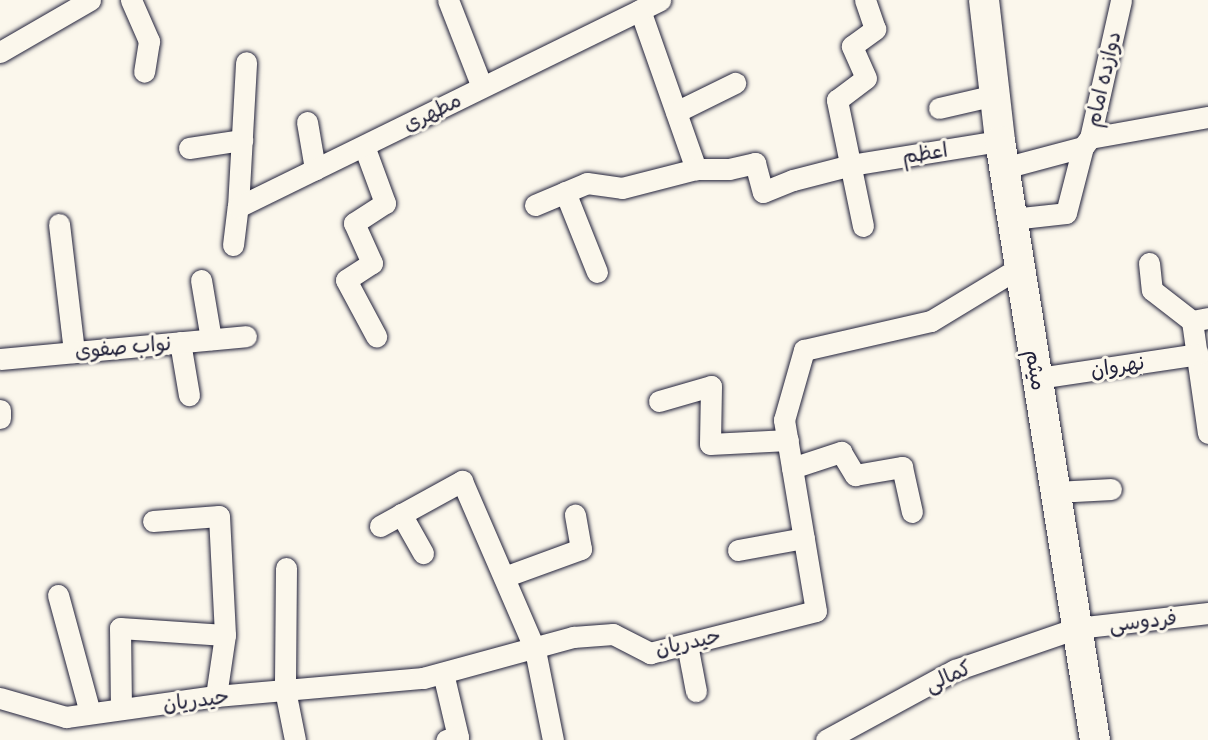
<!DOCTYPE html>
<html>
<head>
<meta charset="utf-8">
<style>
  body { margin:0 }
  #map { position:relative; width:1208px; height:740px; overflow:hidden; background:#fbf7ec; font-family:"Patrick Hand","Playpen Sans Arabic",sans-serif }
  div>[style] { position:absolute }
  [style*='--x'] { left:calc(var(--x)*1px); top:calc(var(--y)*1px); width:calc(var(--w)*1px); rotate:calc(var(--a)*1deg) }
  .roads { filter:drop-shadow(0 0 2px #22223b) drop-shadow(0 0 2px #22223b) }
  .street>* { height:21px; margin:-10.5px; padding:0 10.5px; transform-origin:10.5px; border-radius:10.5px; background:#fbf7ec }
  .secondary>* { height:30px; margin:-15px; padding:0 15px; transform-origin:15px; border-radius:15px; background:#fbf7ec }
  span { translate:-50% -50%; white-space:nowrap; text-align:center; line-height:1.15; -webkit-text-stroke:6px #fbf7ec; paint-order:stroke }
  .street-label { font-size:21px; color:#22223b }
</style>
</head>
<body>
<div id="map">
  <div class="roads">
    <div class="street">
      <div style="--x:131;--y:0;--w:45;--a:66.3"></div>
      <div style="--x:149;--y:41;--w:31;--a:99"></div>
      <div style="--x:448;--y:0;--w:93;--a:68.7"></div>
      <div style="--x:640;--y:10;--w:169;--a:70.6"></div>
      <div style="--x:0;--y:52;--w:104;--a:-30"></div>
      <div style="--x:939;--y:108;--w:57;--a:-13.1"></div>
      <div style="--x:676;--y:112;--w:66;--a:-26.2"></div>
      <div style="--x:307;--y:122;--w:48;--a:80.3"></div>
      <div style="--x:1090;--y:138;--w:120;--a:-10.1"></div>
      <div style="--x:364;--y:146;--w:61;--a:69.8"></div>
      <div style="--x:385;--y:203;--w:37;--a:147"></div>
      <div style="--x:354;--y:223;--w:44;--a:65.8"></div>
      <div style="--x:372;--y:263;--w:31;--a:147"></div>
      <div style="--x:346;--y:280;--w:64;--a:61.8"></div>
      <div style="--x:189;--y:148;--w:54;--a:-8.6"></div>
      <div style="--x:1004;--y:168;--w:82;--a:-14.9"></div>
      <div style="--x:1083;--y:147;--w:11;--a:-52"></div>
      <div style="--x:1090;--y:138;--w:141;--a:-77.3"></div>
      <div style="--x:565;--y:192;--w:86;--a:68.2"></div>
      <div style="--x:535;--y:205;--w:56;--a:-22.9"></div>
      <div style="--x:587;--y:183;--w:35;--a:8"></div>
      <div style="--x:622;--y:188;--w:76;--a:-14.4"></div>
      <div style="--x:696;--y:169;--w:33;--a:0"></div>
      <div style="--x:729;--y:169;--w:27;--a:-13"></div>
      <div style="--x:755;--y:163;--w:30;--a:75"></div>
      <div style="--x:763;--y:192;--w:32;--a:-22"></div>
      <div style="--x:793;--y:180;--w:60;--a:-14.5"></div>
      <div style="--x:851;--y:165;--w:151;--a:-9.2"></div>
      <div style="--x:238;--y:207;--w:145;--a:-86.8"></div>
      <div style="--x:1012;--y:219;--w:54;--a:-6.3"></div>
      <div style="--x:1066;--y:213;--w:68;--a:-75.6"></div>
      <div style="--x:59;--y:224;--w:129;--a:83.3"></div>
      <div style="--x:863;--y:226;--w:129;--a:-101.7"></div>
      <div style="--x:837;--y:100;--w:36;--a:-37"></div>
      <div style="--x:866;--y:78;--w:35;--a:-114"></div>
      <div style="--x:852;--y:46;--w:29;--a:-36"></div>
      <div style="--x:875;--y:29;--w:31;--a:-109"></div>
      <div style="--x:233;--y:245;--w:38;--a:-83"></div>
      <div style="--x:238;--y:207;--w:470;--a:-26.1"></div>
      <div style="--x:1149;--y:263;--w:27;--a:84"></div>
      <div style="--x:1152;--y:290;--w:51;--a:37.8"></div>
      <div style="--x:201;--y:280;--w:60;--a:80.4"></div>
      <div style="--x:1208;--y:318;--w:16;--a:169"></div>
      <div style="--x:1192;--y:321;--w:113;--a:81.9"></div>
      <div style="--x:180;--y:342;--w:54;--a:80.4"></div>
      <div style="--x:0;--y:359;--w:247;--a:-5.3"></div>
      <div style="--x:1038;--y:378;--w:162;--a:-8.5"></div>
      <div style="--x:659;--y:401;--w:54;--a:-16.1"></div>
      <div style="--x:711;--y:386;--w:58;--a:91"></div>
      <div style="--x:710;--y:444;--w:78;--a:-2.9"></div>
      <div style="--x:0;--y:410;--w:8;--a:90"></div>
      <div style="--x:792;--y:468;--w:52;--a:-18.1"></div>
      <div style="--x:841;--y:452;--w:27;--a:59"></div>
      <div style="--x:855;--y:475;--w:48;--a:-9.7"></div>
      <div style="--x:902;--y:467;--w:46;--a:77.5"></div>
      <div style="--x:1056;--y:492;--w:55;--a:-3.1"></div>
      <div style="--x:401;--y:514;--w:45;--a:60.6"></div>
      <div style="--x:153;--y:521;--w:66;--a:-4.3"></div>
      <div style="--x:219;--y:516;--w:119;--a:87.1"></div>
      <div style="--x:225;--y:635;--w:62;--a:98.4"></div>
      <div style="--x:380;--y:526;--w:94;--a:-28.8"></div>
      <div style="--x:462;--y:481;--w:184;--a:66.6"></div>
      <div style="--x:535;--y:650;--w:92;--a:78.7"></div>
      <div style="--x:738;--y:550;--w:67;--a:-10.3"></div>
      <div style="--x:286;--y:568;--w:122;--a:90.5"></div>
      <div style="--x:285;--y:690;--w:51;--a:78.7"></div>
      <div style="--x:504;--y:577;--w:82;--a:-20"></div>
      <div style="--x:581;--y:549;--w:35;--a:-100"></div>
      <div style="--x:58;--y:595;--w:122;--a:74.8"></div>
      <div style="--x:687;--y:644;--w:48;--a:79.2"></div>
      <div style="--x:443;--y:673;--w:66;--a:76.8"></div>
      <div style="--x:458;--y:737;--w:12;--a:166"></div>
      <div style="--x:0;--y:698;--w:69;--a:16.1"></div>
      <div style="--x:66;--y:717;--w:151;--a:-8"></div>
      <div style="--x:216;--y:696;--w:208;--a:-5"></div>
      <div style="--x:423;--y:678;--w:156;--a:-15.3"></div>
      <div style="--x:573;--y:637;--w:40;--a:-4.3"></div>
      <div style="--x:613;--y:634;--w:42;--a:27.2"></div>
      <div style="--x:650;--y:653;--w:171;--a:-14.2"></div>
      <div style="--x:816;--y:611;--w:194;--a:-99.5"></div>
      <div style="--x:784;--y:420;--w:73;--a:-74.1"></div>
      <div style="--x:804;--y:350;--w:130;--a:-12.9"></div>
      <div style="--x:931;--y:321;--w:104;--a:-31.2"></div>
      <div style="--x:121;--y:709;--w:81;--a:-90.7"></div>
      <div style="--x:120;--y:628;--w:105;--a:3.8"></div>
      <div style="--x:826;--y:740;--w:147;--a:-28.5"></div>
      <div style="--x:955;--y:670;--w:129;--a:-19"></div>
      <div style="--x:1077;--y:628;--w:132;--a:-6.5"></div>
    </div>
    <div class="secondary">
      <div style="--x:984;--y:0;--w:142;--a:83.5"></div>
      <div style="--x:1000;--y:141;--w:606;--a:80.99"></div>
    </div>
  </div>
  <div class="street-label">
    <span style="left:1103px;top:79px;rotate:-77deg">دوازده امام</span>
    <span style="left:432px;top:112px;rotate:-26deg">مطهری</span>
    <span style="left:925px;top:153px;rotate:-9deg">اعظم</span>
    <span style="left:123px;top:347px;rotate:-5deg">نواب صفوی</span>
    <span style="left:1118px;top:366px;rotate:-9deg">نهروان</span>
    <span style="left:1036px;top:370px;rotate:81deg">میثم</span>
    <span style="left:1143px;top:621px;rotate:-6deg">فردوسی</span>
    <span style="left:688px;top:642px;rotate:-12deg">حیدریان</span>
    <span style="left:948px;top:676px;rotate:-24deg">کمالی</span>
    <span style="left:196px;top:700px;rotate:-7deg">حیدریان</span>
  </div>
</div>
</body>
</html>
